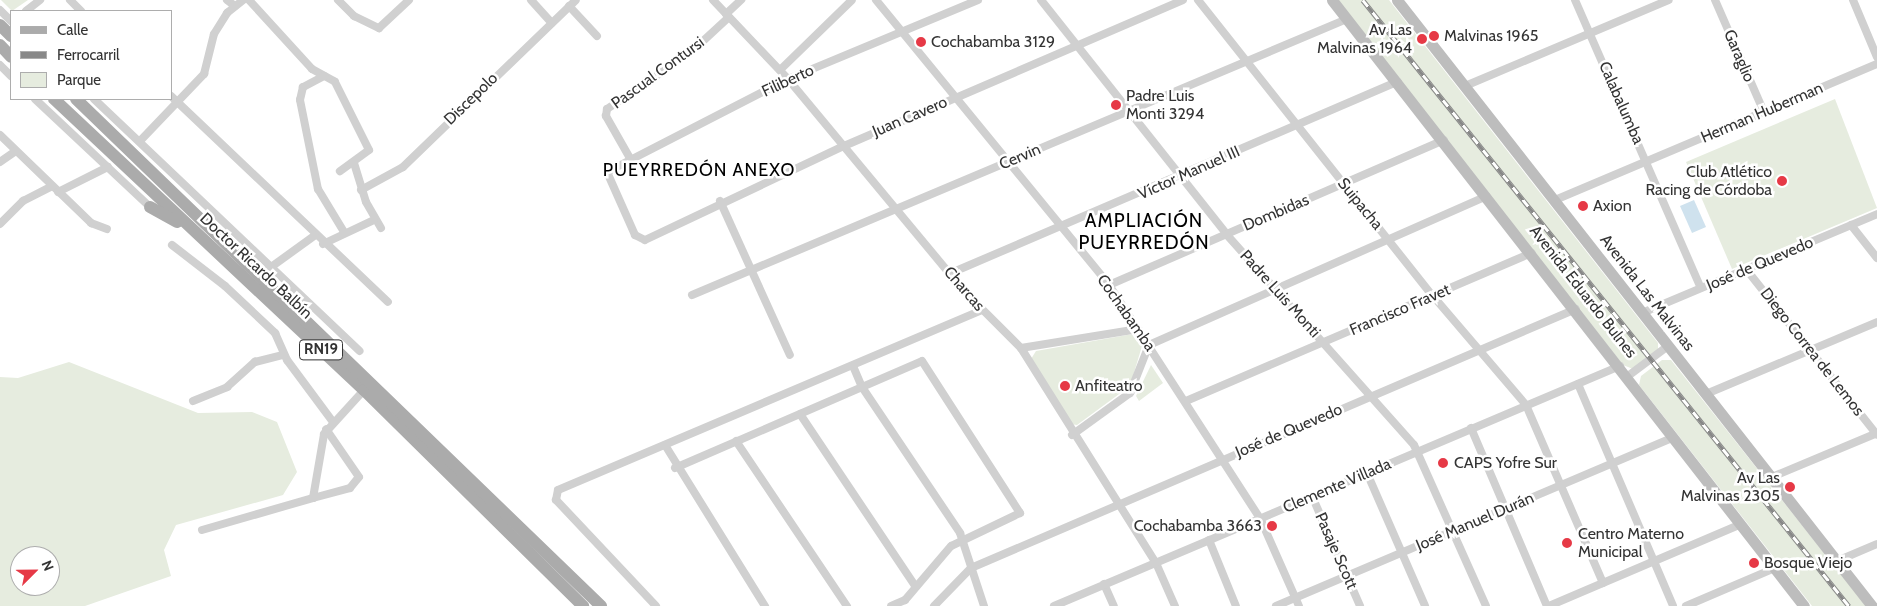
<!DOCTYPE html>
<html>
<head>
<meta charset="utf-8">
<style>
  body { margin:0 }
  #map { position:relative; width:1877px; height:606px; overflow:hidden; background:#fff; font-family:Cabin,sans-serif }
  div>[style] { position:absolute }
  [style*='--x'] { left:calc(var(--x)*1px); top:calc(var(--y)*1px); width:calc(var(--w)*1px); rotate:calc(var(--a)*1deg) }
  .green>* { inset:0; background:#e6ecdf }
  .water>* { inset:0; background:#cfe2ee }
  .street>* { height:8px; margin:-4px; padding:0 4px; transform-origin:4px; border-radius:4px; background:#d0d0d0 }
  .secondary>* { height:11px; margin:-5.5px; padding:0 5.5px; transform-origin:5.5px; border-radius:5.5px; background:#bdbdbd }
  .primary>* { height:12px; margin:-6px; padding:0 6px; transform-origin:6px; border-radius:6px; background:#ababab }
  .rail>* { height:4.5px; margin-top:-2.25px; transform-origin:0; background:repeating-linear-gradient(90deg,#fff 0 8px,#888 0 16px); box-sizing:border-box; border-block:1px solid #888 }
  .dots>* { width:14px; height:14px; translate:-50% -50%; box-sizing:border-box; border:2px solid #fff; border-radius:50% }
  span { translate:-50% -50%; white-space:nowrap; text-align:center; line-height:1.15; -webkit-text-stroke:5px #fff; paint-order:stroke }
  .shield-label span { padding:1px 4px; background:#fff; border:1px solid; border-radius:4px; -webkit-text-stroke-width:0 }
  .shield-label { font-size:15px; color:#333; font-weight:700 }
  .poi-label { font-size:16px; color:#333 }
  .right { translate:-100% -50%; text-align:right }
  .left { translate:0 -50%; text-align:left }
  .street-label { font-size:16px; color:#333 }
  .neighbourhood-label { font-size:18px; color:#000; letter-spacing:1px }
  .quarter-label { font-size:19px; color:#000; letter-spacing:1px }
  .legend { position:absolute; left:10px; top:10px; width:162px; height:90px; box-sizing:border-box; background:#fff; border:1px solid #adadad; margin:0; padding:6px 9px; list-style:none; font-size:15px; color:#333 }
  .legend li { display:flex; align-items:center; gap:10px; height:25px }
  .legend b { width:25px; border:1px solid #adadad }
  .north { position:absolute; left:10px; top:546px; width:50px; height:50px; box-sizing:border-box; background:#fff; border:1px solid #adadad; border-radius:50%; rotate:67deg; font-size:14px; font-weight:700; line-height:20px; text-align:center; color:#333 }
  .north::after { content:''; display:block; margin:auto; width:18px; height:22px; background:#e63946; clip-path:polygon(50% 0,100% 100%,50% 72%,0 100%) }
</style>
</head>
<body>
<div id="map">
  <div class="green">
    <div style="clip-path:polygon(1px 0,28px 0,12px 11px)"></div>
    <div style="clip-path:polygon(1336px 0,1389px 0,1658px 343px,1658px 350px,1633px 369px,1623px 365px)"></div>
    <div style="clip-path:polygon(1835px 99px,1877px 208px,1732px 269px,1686px 162px)"></div>
    <div style="clip-path:polygon(1133px 334px,1142px 346px,1130px 386px,1077px 425px,1070px 424px,1031px 359px,1036px 351px)"></div>
    <div style="clip-path:polygon(1662px 360px,1671px 360px,1866px 606px,1812px 606px,1639px 385px,1641px 376px)"></div>
    <div style="clip-path:polygon(evenodd,69px 362px,198px 413px,252px 412px,277px 422px,297px 472px,283px 495px,176px 525px,164px 550px,171px 576px,85px 606px,0 606px,0 377px,18px 378px,69px 362px,20px 556px,50px 556px,50px 586px,20px 586px,20px 556px)"></div>
    <div style="clip-path:polygon(1151px 365px,1163px 383px,1139px 401px,1136px 396px)"></div>
  </div>
  <div class="water">
    <div style="clip-path:polygon(1694px 200px,1706px 227px,1692px 233px,1680px 206px)"></div>
  </div>
  <div class="street">
    <div style="--x:70;--y:0;--w:16;--a:45"></div>
    <div style="--x:227;--y:0;--w:10;--a:37"></div>
    <div style="--x:249;--y:0;--w:93;--a:47.6"></div>
    <div style="--x:312;--y:69;--w:26;--a:29"></div>
    <div style="--x:335;--y:82;--w:76;--a:63.4"></div>
    <div style="--x:369;--y:150;--w:36;--a:144"></div>
    <div style="--x:338;--y:0;--w:23;--a:45"></div>
    <div style="--x:354;--y:16;--w:28;--a:26"></div>
    <div style="--x:379;--y:28;--w:41;--a:-43"></div>
    <div style="--x:531;--y:0;--w:31;--a:48"></div>
    <div style="--x:713;--y:0;--w:109;--a:46.5"></div>
    <div style="--x:788;--y:79;--w:276;--a:50.3"></div>
    <div style="--x:964;--y:291;--w:81;--a:45"></div>
    <div style="--x:1021;--y:348;--w:254;--a:57.9"></div>
    <div style="--x:1156;--y:563;--w:47;--a:66.2"></div>
    <div style="--x:876;--y:0;--w:368;--a:50.7"></div>
    <div style="--x:1109;--y:285;--w:278;--a:57.1"></div>
    <div style="--x:1260;--y:518;--w:96;--a:66.1"></div>
    <div style="--x:978;--y:0;--w:206;--a:157.4"></div>
    <div style="--x:788;--y:79;--w:203;--a:152.8"></div>
    <div style="--x:607;--y:172;--w:69;--a:66"></div>
    <div style="--x:635;--y:235;--w:11;--a:27"></div>
    <div style="--x:645;--y:240;--w:220;--a:-25.3"></div>
    <div style="--x:844;--y:146;--w:369;--a:-23.3"></div>
    <div style="--x:1041;--y:0;--w:300;--a:51.6"></div>
    <div style="--x:1227;--y:235;--w:281;--a:48.3"></div>
    <div style="--x:1414;--y:445;--w:176;--a:65.9"></div>
    <div style="--x:1198;--y:0;--w:378;--a:51.6"></div>
    <div style="--x:1433;--y:296;--w:143;--a:49.5"></div>
    <div style="--x:1526;--y:405;--w:194;--a:66.6"></div>
    <div style="--x:1575;--y:0;--w:314;--a:66.4"></div>
    <div style="--x:1715;--y:0;--w:122;--a:66.4"></div>
    <div style="--x:1853;--y:0;--w:62;--a:67.2"></div>
    <div style="--x:569;--y:6;--w:41;--a:47"></div>
    <div style="--x:0;--y:10;--w:16;--a:45"></div>
    <div style="--x:26;--y:11;--w:18;--a:-38"></div>
    <div style="--x:726;--y:14;--w:21;--a:-43"></div>
    <div style="--x:0;--y:65;--w:16;--a:45"></div>
    <div style="--x:780;--y:70;--w:100;--a:-44.2"></div>
    <div style="--x:324;--y:76;--w:24;--a:152"></div>
    <div style="--x:303;--y:87;--w:13;--a:103"></div>
    <div style="--x:300;--y:100;--w:91;--a:78.6"></div>
    <div style="--x:318;--y:189;--w:50;--a:58.8"></div>
    <div style="--x:1465;--y:86;--w:221;--a:-22.9"></div>
    <div style="--x:171;--y:96;--w:299;--a:43.5"></div>
    <div style="--x:35;--y:99;--w:158;--a:43.2"></div>
    <div style="--x:94;--y:99;--w:366;--a:43.5"></div>
    <div style="--x:0;--y:135;--w:127;--a:44"></div>
    <div style="--x:91;--y:223;--w:17;--a:21"></div>
    <div style="--x:140;--y:141;--w:93;--a:-46.3"></div>
    <div style="--x:204;--y:74;--w:41;--a:-76"></div>
    <div style="--x:214;--y:34;--w:25;--a:-58"></div>
    <div style="--x:227;--y:13;--w:21;--a:-39"></div>
    <div style="--x:631;--y:160;--w:51;--a:-119.6"></div>
    <div style="--x:606;--y:116;--w:7;--a:-82"></div>
    <div style="--x:607;--y:109;--w:99;--a:-33.9"></div>
    <div style="--x:689;--y:54;--w:54;--a:-42.8"></div>
    <div style="--x:0;--y:162;--w:19;--a:-35"></div>
    <div style="--x:354;--y:163;--w:41;--a:72.9"></div>
    <div style="--x:366;--y:202;--w:30;--a:60"></div>
    <div style="--x:361;--y:190;--w:48;--a:-28.7"></div>
    <div style="--x:403;--y:167;--w:240;--a:-44"></div>
    <div style="--x:58;--y:192;--w:56;--a:-26.6"></div>
    <div style="--x:1555;--y:200;--w:350;--a:-22.9"></div>
    <div style="--x:720;--y:201;--w:169;--a:65.6"></div>
    <div style="--x:0;--y:224;--w:33;--a:-45"></div>
    <div style="--x:23;--y:201;--w:31;--a:-27"></div>
    <div style="--x:1851;--y:225;--w:42;--a:51.8"></div>
    <div style="--x:323;--y:244;--w:56;--a:-25.2"></div>
    <div style="--x:172;--y:245;--w:67;--a:37.7"></div>
    <div style="--x:225;--y:286;--w:69;--a:43.2"></div>
    <div style="--x:275;--y:333;--w:30;--a:66"></div>
    <div style="--x:287;--y:360;--w:77;--a:53.4"></div>
    <div style="--x:1746;--y:269;--w:211;--a:51.7"></div>
    <div style="--x:951;--y:273;--w:486;--a:-23.2"></div>
    <div style="--x:260;--y:275;--w:67;--a:-35.8"></div>
    <div style="--x:1109;--y:285;--w:365;--a:-23.4"></div>
    <div style="--x:692;--y:295;--w:711;--a:-22.85"></div>
    <div style="--x:1642;--y:313;--w:255;--a:-22.8"></div>
    <div style="--x:1021;--y:348;--w:119;--a:-9.2"></div>
    <div style="--x:853;--y:366;--w:23;--a:67"></div>
    <div style="--x:862;--y:387;--w:176;--a:56.1"></div>
    <div style="--x:960;--y:533;--w:77;--a:71.8"></div>
    <div style="--x:1628;--y:376;--w:50;--a:-36.9"></div>
    <div style="--x:1578;--y:384;--w:241;--a:66.8"></div>
    <div style="--x:1706;--y:394;--w:186;--a:-22.8"></div>
    <div style="--x:193;--y:401;--w:37;--a:-22"></div>
    <div style="--x:227;--y:387;--w:38;--a:-42"></div>
    <div style="--x:255;--y:362;--w:30;--a:-14"></div>
    <div style="--x:1186;--y:401;--w:376;--a:-23.2"></div>
    <div style="--x:800;--y:414;--w:208;--a:56.2"></div>
    <div style="--x:1471;--y:428;--w:194;--a:66.9"></div>
    <div style="--x:1072;--y:435;--w:72;--a:-35.9"></div>
    <div style="--x:1130;--y:393;--w:52;--a:-68.4"></div>
    <div style="--x:1149;--y:345;--w:369;--a:-23.8"></div>
    <div style="--x:736;--y:441;--w:199;--a:56.1"></div>
    <div style="--x:665;--y:445;--w:190;--a:58.2"></div>
    <div style="--x:675;--y:468;--w:269;--a:-23.4"></div>
    <div style="--x:922;--y:361;--w:181;--a:57.2"></div>
    <div style="--x:1020;--y:513;--w:76;--a:154.4"></div>
    <div style="--x:951;--y:546;--w:71;--a:130.4"></div>
    <div style="--x:905;--y:600;--w:15;--a:157"></div>
    <div style="--x:1367;--y:473;--w:145;--a:66.4"></div>
    <div style="--x:1772;--y:477;--w:114;--a:-22.7"></div>
    <div style="--x:1312;--y:496;--w:120;--a:66.4"></div>
    <div style="--x:313;--y:498;--w:38;--a:-15"></div>
    <div style="--x:350;--y:488;--w:14;--a:-51"></div>
    <div style="--x:359;--y:477;--w:58;--a:-124.5"></div>
    <div style="--x:202;--y:530;--w:116;--a:-16.1"></div>
    <div style="--x:313;--y:498;--w:65;--a:-80.2"></div>
    <div style="--x:324;--y:434;--w:59;--a:-47.7"></div>
    <div style="--x:1209;--y:540;--w:71;--a:67.8"></div>
    <div style="--x:1837;--y:561;--w:43;--a:-23"></div>
    <div style="--x:1104;--y:584;--w:24;--a:66"></div>
    <div style="--x:656;--y:606;--w:146;--a:-133.3"></div>
    <div style="--x:556;--y:500;--w:10;--a:-79"></div>
    <div style="--x:558;--y:490;--w:461;--a:-23"></div>
    <div style="--x:934;--y:606;--w:53;--a:-45.8"></div>
    <div style="--x:971;--y:568;--w:658;--a:-23.18"></div>
    <div style="--x:1054;--y:606;--w:615;--a:-22.98"></div>
    <div style="--x:1276;--y:606;--w:432;--a:-23"></div>
    <div style="--x:1549;--y:606;--w:209;--a:-23.1"></div>
    <div style="--x:1686;--y:606;--w:97;--a:-23.1"></div>
  </div>
  <div class="secondary">
    <div style="--x:1332;--y:0;--w:768;--a:52.09"></div>
    <div style="--x:1397;--y:0;--w:770;--a:51.91"></div>
  </div>
  <div class="primary">
    <div style="--x:0;--y:25;--w:16;--a:45"></div>
    <div style="--x:0;--y:45;--w:16;--a:47"></div>
    <div style="--x:54;--y:99;--w:425;--a:43.2"></div>
    <div style="--x:364;--y:390;--w:308;--a:44.6"></div>
    <div style="--x:76;--y:99;--w:730;--a:44"></div>
    <div style="--x:150;--y:207;--w:31;--a:29"></div>
  </div>
  <div class="rail">
    <div style="--x:1363;--y:0;--w:777;--a:51.27"></div>
  </div>
  <div class="dots">
    <div style="left:1434px;top:36px;background:#e63946"></div>
    <div style="left:1422px;top:39px;background:#e63946"></div>
    <div style="left:921px;top:42px;background:#e63946"></div>
    <div style="left:1116px;top:105px;background:#e63946"></div>
    <div style="left:1782px;top:181px;background:#e63946"></div>
    <div style="left:1583px;top:206px;background:#e63946"></div>
    <div style="left:1065px;top:386px;background:#e63946"></div>
    <div style="left:1443px;top:463px;background:#e63946"></div>
    <div style="left:1790px;top:487px;background:#e63946"></div>
    <div style="left:1272px;top:526px;background:#e63946"></div>
    <div style="left:1567px;top:543px;background:#e63946"></div>
    <div style="left:1754px;top:563px;background:#e63946"></div>
  </div>
  <div class="shield-label">
    <span style="left:321px;top:350px">RN19</span>
  </div>
  <div class="poi-label">
    <span class="right" style="left:1412px;top:39px">Av Las<br>Malvinas 1964</span>
    <span class="left" style="left:1444px;top:36px">Malvinas 1965</span>
    <span class="left" style="left:931px;top:42px">Cochabamba 3129</span>
    <span class="left" style="left:1126px;top:105px">Padre Luis<br>Monti 3294</span>
    <span class="right" style="left:1772px;top:181px">Club Atlético<br>Racing de Córdoba</span>
    <span class="left" style="left:1593px;top:206px">Axion</span>
    <span class="left" style="left:1075px;top:386px">Anfiteatro</span>
    <span class="left" style="left:1454px;top:463px">CAPS Yofre Sur</span>
    <span class="right" style="left:1780px;top:487px">Av Las<br>Malvinas 2305</span>
    <span class="right" style="left:1262px;top:526px">Cochabamba 3663</span>
    <span class="left" style="left:1578px;top:543px">Centro Materno<br>Municipal</span>
    <span class="left" style="left:1764px;top:563px">Bosque Viejo</span>
  </div>
  <div class="street-label">
    <span style="left:1739px;top:56px;rotate:67deg">Garaglio</span>
    <span style="left:658px;top:73px;rotate:-36deg">Pascual Contursi</span>
    <span style="left:788px;top:81px;rotate:-25deg">Filiberto</span>
    <span style="left:471px;top:99px;rotate:-44deg">Discepolo</span>
    <span style="left:1621px;top:103px;rotate:66deg">Calabalumba</span>
    <span style="left:1762px;top:113px;rotate:-23deg">Herman Huberman</span>
    <span style="left:910px;top:117px;rotate:-23deg">Juan Cavero</span>
    <span style="left:1020px;top:157px;rotate:-23deg">Cervin</span>
    <span style="left:1189px;top:173px;rotate:-24deg">Víctor Manuel III</span>
    <span style="left:1360px;top:204px;rotate:51deg">Suipacha</span>
    <span style="left:1276px;top:213px;rotate:-23deg">Dombidas</span>
    <span style="left:1760px;top:264px;rotate:-23deg">José de Quevedo</span>
    <span style="left:256px;top:266px;rotate:43deg">Doctor Ricardo Balbín</span>
    <span style="left:964px;top:289px;rotate:49deg">Charcas</span>
    <span style="left:1583px;top:292px;rotate:52deg">Avenida Eduardo Bulnes</span>
    <span style="left:1647px;top:293px;rotate:52deg">Avenida Las Malvinas</span>
    <span style="left:1280px;top:294px;rotate:48deg">Padre Luis Monti</span>
    <span style="left:1400px;top:310px;rotate:-23deg">Francisco Fravet</span>
    <span style="left:1126px;top:313px;rotate:55deg">Cochabamba</span>
    <span style="left:1812px;top:352px;rotate:52deg">Diego Correa de Lemos</span>
    <span style="left:1289px;top:431px;rotate:-23deg">José de Quevedo</span>
    <span style="left:1337px;top:486px;rotate:-23deg">Clemente Villada</span>
    <span style="left:1475px;top:522px;rotate:-23deg">José Manuel Durán</span>
    <span style="left:1336px;top:551px;rotate:66deg">Pasaje Scott</span>
  </div>
  <div class="neighbourhood-label">
    <span style="left:699px;top:170px">PUEYRREDÓN ANEXO</span>
  </div>
  <div class="quarter-label">
    <span style="left:1144px;top:232px">AMPLIACIÓN<br>PUEYRREDÓN</span>
  </div>
  <ul class="legend">
  <li><b style="height:6px;background:#ababab"></b>Calle</li>
  <li><b style="height:6px;background:#888"></b>Ferrocarril</li>
  <li><b style="height:14px;background:#e6ecdf"></b>Parque</li>
  </ul>
  <div class="north">N</div>
</div>
</body>
</html>
